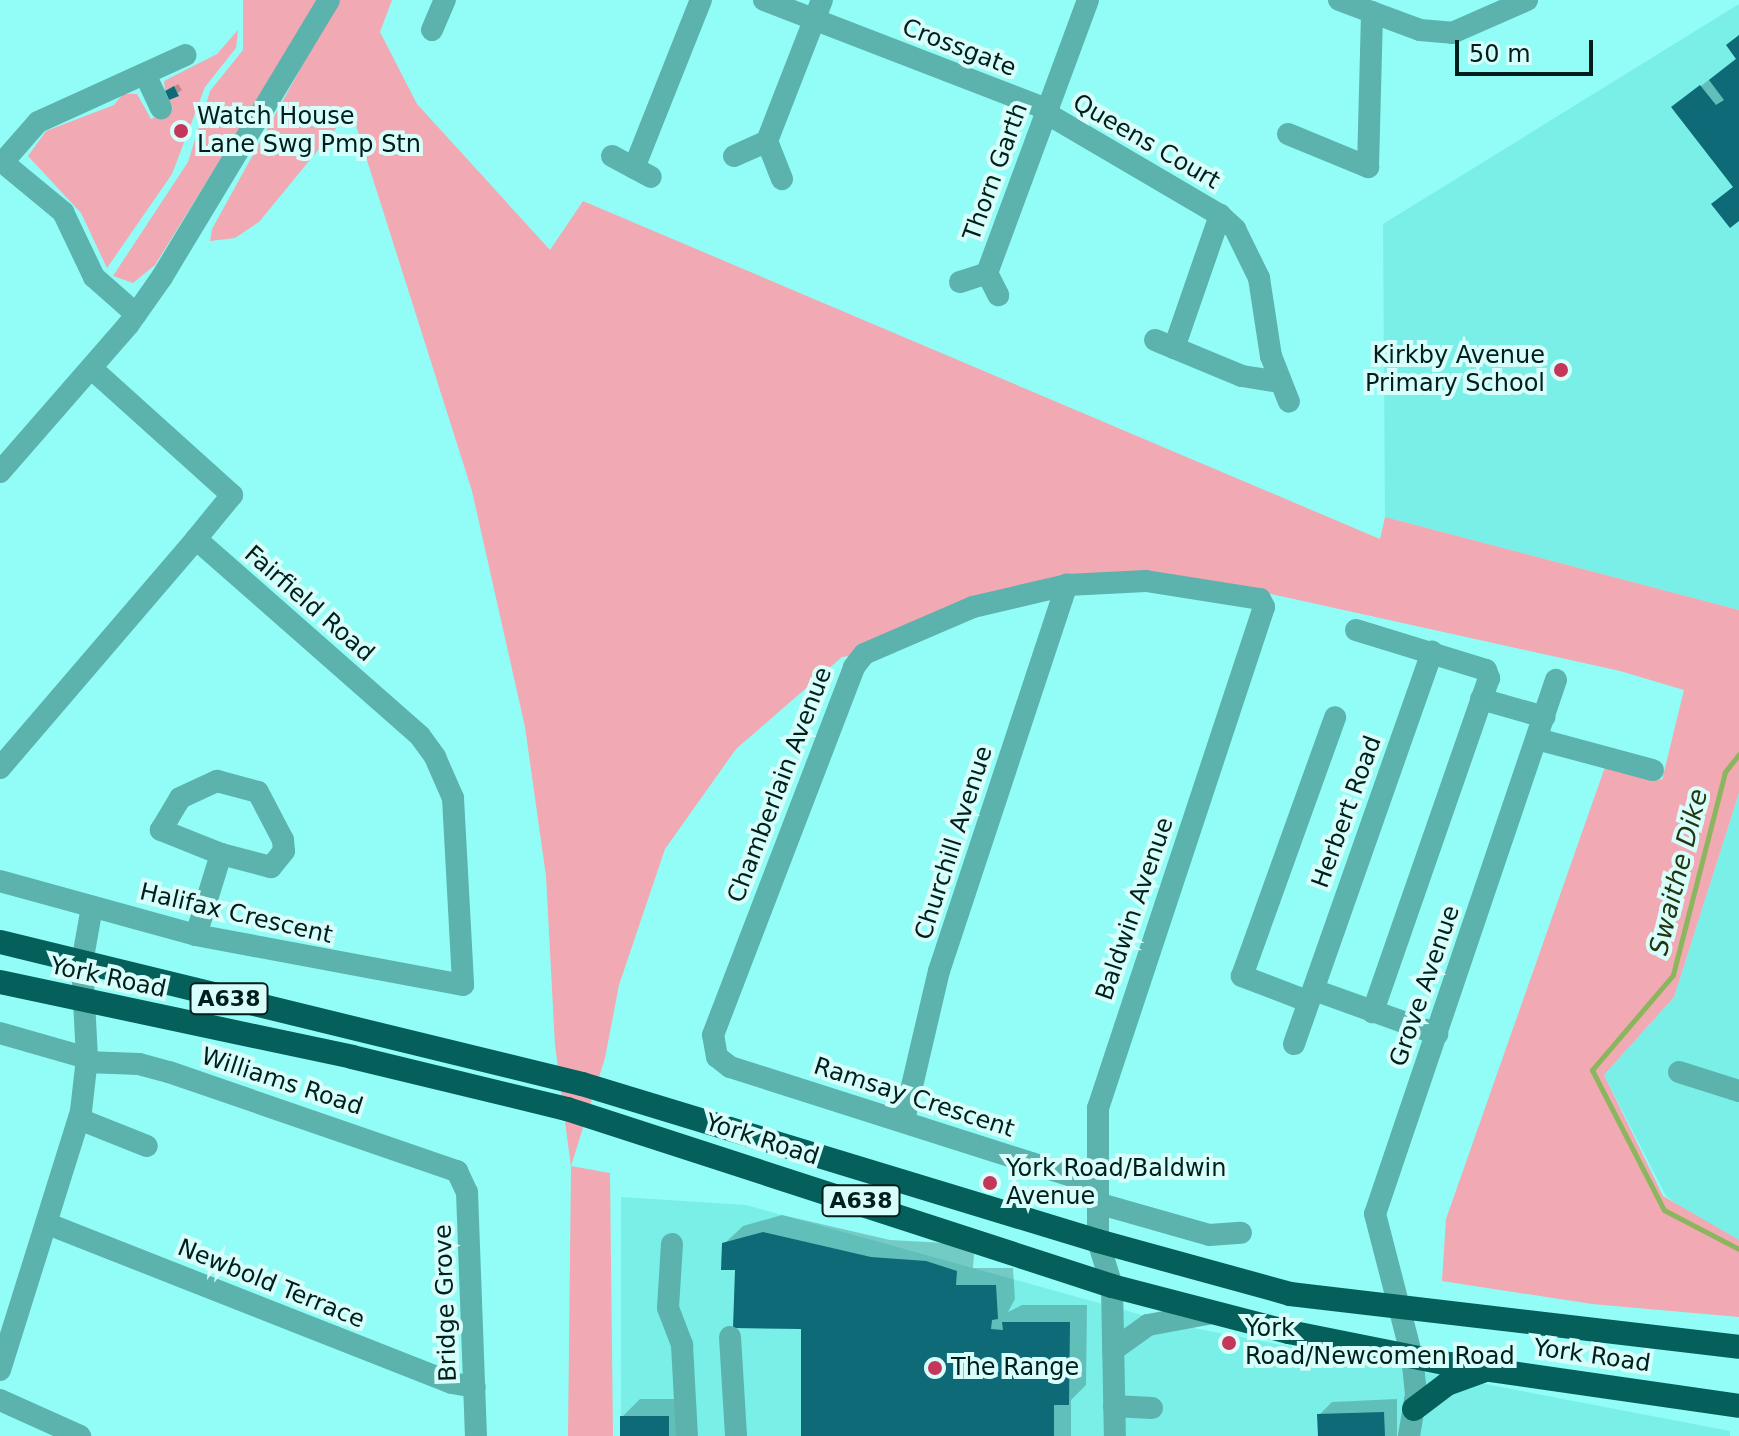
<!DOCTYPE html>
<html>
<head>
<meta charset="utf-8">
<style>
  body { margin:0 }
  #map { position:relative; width:1739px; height:1436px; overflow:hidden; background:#92fdf6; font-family:"DejaVu Sans",sans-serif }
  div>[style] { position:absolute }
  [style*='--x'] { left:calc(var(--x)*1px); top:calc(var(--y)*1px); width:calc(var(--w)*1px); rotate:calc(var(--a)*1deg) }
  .built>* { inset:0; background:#7aefe8 }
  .green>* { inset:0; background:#f1a9b3 }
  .shadow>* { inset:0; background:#0003 }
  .stream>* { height:5px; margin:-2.5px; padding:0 2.5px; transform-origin:2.5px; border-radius:2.5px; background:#8cb65d }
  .building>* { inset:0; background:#0e6a77 }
  .minor>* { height:22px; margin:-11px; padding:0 11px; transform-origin:11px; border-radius:11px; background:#5cb2ac }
  .highway>* { height:24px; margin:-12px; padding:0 12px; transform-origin:12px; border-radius:12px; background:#055f5b }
  .dots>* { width:22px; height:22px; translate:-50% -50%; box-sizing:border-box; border:4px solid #d7fefa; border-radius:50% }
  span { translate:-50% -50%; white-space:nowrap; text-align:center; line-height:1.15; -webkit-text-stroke:8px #d7fefa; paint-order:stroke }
  .shield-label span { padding:2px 6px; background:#d7fefa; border:2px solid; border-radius:6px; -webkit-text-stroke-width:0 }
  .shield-label { font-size:22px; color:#001e1c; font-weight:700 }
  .street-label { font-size:24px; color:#001e1c }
  .poi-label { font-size:24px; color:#001e1c }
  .left { translate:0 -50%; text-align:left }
  .right { translate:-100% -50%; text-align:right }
  .water-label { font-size:26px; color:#243510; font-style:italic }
  .scale { position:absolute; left:1455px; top:40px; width:138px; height:36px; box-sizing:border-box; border:4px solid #001e1c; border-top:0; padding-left:10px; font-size:24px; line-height:28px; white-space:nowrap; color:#001e1c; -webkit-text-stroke:6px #d7fefa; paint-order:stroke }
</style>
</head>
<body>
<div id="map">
  <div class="built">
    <div style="clip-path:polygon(1739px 4px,1739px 610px,1385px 517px,1383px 224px)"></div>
    <div style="clip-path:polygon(1739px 793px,1739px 1251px,1666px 1196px,1604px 1075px,1674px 997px)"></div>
    <div style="clip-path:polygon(621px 1197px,746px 1205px,1178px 1325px,1730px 1431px,1730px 1436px,621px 1436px)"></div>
  </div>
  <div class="green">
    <div style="clip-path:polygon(243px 0,392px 0,380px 32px,417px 104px,550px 250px,583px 201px,1380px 539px,1385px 517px,1739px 610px,1739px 793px,1674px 997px,1604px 1075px,1663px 1196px,1739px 1240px,1739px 1317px,1592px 1304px,1442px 1281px,1446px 1219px,1605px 767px,1662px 780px,1684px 690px,1620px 671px,1267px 593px,1067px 585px,864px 654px,842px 657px,736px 749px,665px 849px,619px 985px,605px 1058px,571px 1166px,610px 1173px,613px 1436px,568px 1436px,571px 1167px,555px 1045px,546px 876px,525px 727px,472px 491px,351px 110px,259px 222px,235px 238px,210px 241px,212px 229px,319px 35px,309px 17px,155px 265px,133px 283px,113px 276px,188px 162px,210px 91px,243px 50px)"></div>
    <div style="clip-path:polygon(238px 30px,236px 48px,205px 87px,172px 174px,107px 268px,81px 213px,28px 156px,46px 131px,114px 105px,123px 94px,137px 94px,151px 119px,173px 109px,169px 100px,179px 95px,174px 86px,165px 91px,164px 81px,217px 54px)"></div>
  </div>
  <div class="shadow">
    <div style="clip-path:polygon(1739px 35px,1739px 219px,1714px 204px,1734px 186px,1674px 107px,1738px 57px)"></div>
    <div style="clip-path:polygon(178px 84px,182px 90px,170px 98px,167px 91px)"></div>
    <div style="clip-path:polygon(183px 121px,189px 122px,184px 136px,180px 125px)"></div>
    <div style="clip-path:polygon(782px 1215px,890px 1240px,945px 1243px,974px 1254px,973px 1268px,1013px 1268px,1015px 1299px,1008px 1312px,1022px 1305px,1087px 1305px,1086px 1385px,1071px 1400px,1071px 1436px,803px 1436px,803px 1327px,737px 1268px,724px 1244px,743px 1226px)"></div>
    <div style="clip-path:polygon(640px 1399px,686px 1399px,686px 1436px,622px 1436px,622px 1417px)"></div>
    <div style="clip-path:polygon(1397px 1399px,1397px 1436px,1320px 1436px,1319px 1415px,1332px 1402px)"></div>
  </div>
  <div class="stream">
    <div style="--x:1739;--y:754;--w:23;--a:128"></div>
    <div style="--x:1725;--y:772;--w:210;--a:104.4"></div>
    <div style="--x:1673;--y:975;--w:125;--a:130.5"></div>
    <div style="--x:1592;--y:1070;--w:157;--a:62.8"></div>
    <div style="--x:1664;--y:1210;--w:85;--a:27.5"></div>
  </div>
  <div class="building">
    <div style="clip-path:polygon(1739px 35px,1739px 221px,1730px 228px,1711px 204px,1733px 187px,1671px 107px,1700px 85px,1716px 105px,1724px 100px,1709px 80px,1736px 59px,1726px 45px)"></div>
    <div style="clip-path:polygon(174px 86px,179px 96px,169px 100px,165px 91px)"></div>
    <div style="clip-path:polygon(178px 124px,187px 126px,184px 138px,175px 137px)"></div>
    <div style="clip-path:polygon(763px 1232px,871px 1257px,926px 1261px,957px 1271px,956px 1285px,996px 1285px,998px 1319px,992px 1320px,991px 1329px,1003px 1330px,1002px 1322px,1070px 1322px,1069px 1405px,1054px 1405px,1054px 1436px,801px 1436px,801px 1329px,733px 1328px,735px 1270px,721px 1270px,722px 1243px)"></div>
    <div style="clip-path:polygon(1384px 1412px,1385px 1436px,1318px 1436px,1317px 1414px)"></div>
    <div style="clip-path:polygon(620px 1416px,669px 1416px,669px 1436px,620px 1436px)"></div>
  </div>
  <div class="minor">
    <div style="--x:764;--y:0;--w:303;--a:21.1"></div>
    <div style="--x:1339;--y:0;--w:86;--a:20.3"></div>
    <div style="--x:1420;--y:30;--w:32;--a:5"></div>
    <div style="--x:1452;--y:33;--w:82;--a:-23.7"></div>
    <div style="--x:432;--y:30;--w:33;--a:-67"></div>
    <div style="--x:145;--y:74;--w:38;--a:65"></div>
    <div style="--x:1046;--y:113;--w:202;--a:30.4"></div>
    <div style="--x:1220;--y:215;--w:21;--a:43"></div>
    <div style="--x:1235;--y:229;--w:55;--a:63.9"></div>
    <div style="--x:1259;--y:278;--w:79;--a:81.3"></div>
    <div style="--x:1271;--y:356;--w:49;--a:68.6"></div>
    <div style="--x:1288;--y:134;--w:87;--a:22.4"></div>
    <div style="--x:1368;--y:167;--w:155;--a:-88.5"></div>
    <div style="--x:767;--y:141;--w:151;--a:-68.7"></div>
    <div style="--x:612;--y:156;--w:44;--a:28.3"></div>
    <div style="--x:734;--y:156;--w:36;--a:-24"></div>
    <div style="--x:767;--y:141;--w:41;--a:68.5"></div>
    <div style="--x:0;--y:160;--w:82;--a:39.5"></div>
    <div style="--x:63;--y:212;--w:72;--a:64.5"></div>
    <div style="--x:94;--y:277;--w:56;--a:41.4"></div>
    <div style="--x:3;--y:162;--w:53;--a:-48.8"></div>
    <div style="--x:38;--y:122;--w:162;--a:-24.4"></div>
    <div style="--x:634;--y:168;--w:181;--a:-68.3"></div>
    <div style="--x:987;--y:273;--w:291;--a:-69.7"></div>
    <div style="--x:960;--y:282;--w:28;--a:-18"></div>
    <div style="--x:987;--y:273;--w:25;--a:63"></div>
    <div style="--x:1155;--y:340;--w:94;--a:22.5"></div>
    <div style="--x:1242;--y:376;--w:38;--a:9"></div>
    <div style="--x:1174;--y:348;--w:141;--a:-70.9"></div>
    <div style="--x:91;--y:368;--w:190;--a:42"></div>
    <div style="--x:232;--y:495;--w:57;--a:129.3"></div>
    <div style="--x:0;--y:472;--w:196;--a:-48.9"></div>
    <div style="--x:129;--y:324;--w:57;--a:-54.9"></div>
    <div style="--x:162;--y:277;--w:323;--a:-58.9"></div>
    <div style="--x:1356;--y:630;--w:136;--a:17.1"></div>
    <div style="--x:1486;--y:670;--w:9;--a:69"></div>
    <div style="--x:1489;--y:678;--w:354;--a:109.2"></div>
    <div style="--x:1481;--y:699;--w:66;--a:15.9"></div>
    <div style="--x:1537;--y:739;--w:120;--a:15"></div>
    <div style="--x:0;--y:768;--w:301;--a:-49.4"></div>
    <div style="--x:196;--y:539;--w:298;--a:41.3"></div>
    <div style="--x:420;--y:736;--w:26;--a:54"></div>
    <div style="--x:435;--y:757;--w:45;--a:66.3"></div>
    <div style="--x:453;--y:798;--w:187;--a:86.9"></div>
    <div style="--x:463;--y:985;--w:272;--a:-169.4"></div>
    <div style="--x:196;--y:935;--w:203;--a:-164.6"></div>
    <div style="--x:196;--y:935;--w:85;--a:-72.8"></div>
    <div style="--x:221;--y:854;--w:65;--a:-158.2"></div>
    <div style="--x:161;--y:830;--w:37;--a:-59"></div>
    <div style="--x:180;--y:798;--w:41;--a:-24.7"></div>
    <div style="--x:217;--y:781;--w:42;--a:15"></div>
    <div style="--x:258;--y:792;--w:54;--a:62.5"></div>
    <div style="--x:283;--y:840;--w:11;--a:85"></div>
    <div style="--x:284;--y:851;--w:21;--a:129"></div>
    <div style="--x:271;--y:867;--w:52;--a:-165.4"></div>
    <div style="--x:1314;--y:990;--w:131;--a:19.7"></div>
    <div style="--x:1307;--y:1001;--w:70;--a:-159"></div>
    <div style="--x:1242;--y:976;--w:275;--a:-70.2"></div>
    <div style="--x:0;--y:1033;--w:91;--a:16"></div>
    <div style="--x:1294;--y:1044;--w:416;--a:-70.6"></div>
    <div style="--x:86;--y:1062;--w:53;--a:2.2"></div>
    <div style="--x:139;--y:1064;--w:31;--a:15"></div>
    <div style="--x:169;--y:1072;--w:305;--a:19"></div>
    <div style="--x:457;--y:1171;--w:23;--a:65"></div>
    <div style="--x:467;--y:1192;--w:244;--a:87.9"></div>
    <div style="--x:1679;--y:1072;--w:63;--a:17.6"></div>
    <div style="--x:79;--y:1119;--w:73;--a:21.7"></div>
    <div style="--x:904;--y:1120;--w:153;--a:-76.8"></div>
    <div style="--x:939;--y:971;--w:407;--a:-71.7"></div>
    <div style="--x:1097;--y:1184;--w:385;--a:-162.3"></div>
    <div style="--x:730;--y:1067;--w:16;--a:-142"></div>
    <div style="--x:717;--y:1057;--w:22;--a:-100"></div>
    <div style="--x:713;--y:1035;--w:394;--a:-69"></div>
    <div style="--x:854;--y:667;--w:16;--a:-52"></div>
    <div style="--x:864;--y:654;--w:119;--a:-23.3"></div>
    <div style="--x:973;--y:607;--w:97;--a:-13.2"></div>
    <div style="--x:1067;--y:585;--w:79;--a:-2.9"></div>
    <div style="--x:1146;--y:581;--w:115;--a:9"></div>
    <div style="--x:1260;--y:599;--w:9;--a:63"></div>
    <div style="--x:1264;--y:607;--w:528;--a:108.33"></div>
    <div style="--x:1098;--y:1108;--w:133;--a:90"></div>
    <div style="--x:1098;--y:1241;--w:47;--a:72.7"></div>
    <div style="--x:1112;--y:1286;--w:150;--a:88.9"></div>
    <div style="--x:1097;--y:1203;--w:116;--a:15.9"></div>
    <div style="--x:1209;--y:1235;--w:32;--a:-4"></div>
    <div style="--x:48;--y:1224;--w:434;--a:21.5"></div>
    <div style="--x:452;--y:1383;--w:23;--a:10"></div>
    <div style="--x:672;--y:1244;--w:64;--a:93.6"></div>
    <div style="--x:668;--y:1308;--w:40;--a:69"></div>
    <div style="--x:682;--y:1345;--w:91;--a:86.9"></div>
    <div style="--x:730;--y:1337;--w:99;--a:86.5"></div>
    <div style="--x:1113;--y:1350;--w:43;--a:-35.5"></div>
    <div style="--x:1148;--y:1325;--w:66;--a:-10.5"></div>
    <div style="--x:0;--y:1370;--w:271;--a:-72.6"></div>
    <div style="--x:81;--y:1111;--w:53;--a:-83.5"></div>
    <div style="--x:87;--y:1058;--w:95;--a:-93"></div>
    <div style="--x:82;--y:963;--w:57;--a:-79.9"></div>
    <div style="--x:0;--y:1400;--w:88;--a:24.2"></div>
    <div style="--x:1114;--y:1406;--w:38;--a:3"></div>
    <div style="--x:1409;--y:1436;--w:43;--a:-80.5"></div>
    <div style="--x:1416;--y:1394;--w:37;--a:-96"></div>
    <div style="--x:1412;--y:1357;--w:148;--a:-104.5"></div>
    <div style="--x:1375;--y:1214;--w:564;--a:-71.28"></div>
  </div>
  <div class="highway">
    <div style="--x:0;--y:942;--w:599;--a:13.71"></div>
    <div style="--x:582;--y:1084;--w:539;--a:16.92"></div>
    <div style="--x:1098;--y:1241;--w:199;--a:15.4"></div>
    <div style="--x:1290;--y:1294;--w:452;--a:6.7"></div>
    <div style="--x:0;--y:982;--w:360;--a:12"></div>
    <div style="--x:352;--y:1057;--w:221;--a:13.6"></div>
    <div style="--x:567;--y:1109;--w:573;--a:17.99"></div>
    <div style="--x:1112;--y:1286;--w:183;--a:14.6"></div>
    <div style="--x:1289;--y:1332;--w:163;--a:11.3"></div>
    <div style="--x:1449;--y:1364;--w:293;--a:8.2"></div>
    <div style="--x:1414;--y:1409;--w:41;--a:-37.1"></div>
    <div style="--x:1447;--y:1384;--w:38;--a:-20"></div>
  </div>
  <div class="dots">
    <div style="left:181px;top:131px;background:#c5365b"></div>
    <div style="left:1561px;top:370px;background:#c5365b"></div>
    <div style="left:990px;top:1183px;background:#c5365b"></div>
    <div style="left:1229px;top:1343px;background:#c5365b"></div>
    <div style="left:935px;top:1368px;background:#c5365b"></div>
  </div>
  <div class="shield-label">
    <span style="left:229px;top:999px">A638</span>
    <span style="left:861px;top:1201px">A638</span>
  </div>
  <div class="street-label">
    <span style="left:959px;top:48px;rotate:21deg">Crossgate</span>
    <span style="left:1146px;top:142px;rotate:30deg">Queens Court</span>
    <span style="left:996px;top:172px;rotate:-70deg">Thorn Garth</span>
    <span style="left:309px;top:604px;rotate:41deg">Fairfield Road</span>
    <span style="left:780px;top:785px;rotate:-69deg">Chamberlain Avenue</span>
    <span style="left:1347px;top:812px;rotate:-70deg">Herbert Road</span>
    <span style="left:954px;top:843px;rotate:-72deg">Churchill Avenue</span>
    <span style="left:1135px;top:909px;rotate:-71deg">Baldwin Avenue</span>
    <span style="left:236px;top:914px;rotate:13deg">Halifax Crescent</span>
    <span style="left:108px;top:978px;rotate:12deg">York Road</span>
    <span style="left:1425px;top:986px;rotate:-71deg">Grove Avenue</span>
    <span style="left:282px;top:1082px;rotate:18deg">Williams Road</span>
    <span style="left:914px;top:1098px;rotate:18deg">Ramsay Crescent</span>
    <span style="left:762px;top:1140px;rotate:18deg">York Road</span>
    <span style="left:271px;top:1284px;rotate:22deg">Newbold Terrace</span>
    <span style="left:446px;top:1303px;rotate:-92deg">Bridge Grove</span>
    <span style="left:1592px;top:1356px;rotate:8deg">York Road</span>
  </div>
  <div class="poi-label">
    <span class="left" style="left:197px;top:131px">Watch House<br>Lane Swg Pmp Stn</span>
    <span class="right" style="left:1545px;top:370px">Kirkby Avenue<br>Primary School</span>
    <span class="left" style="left:1006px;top:1183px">York Road/Baldwin<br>Avenue</span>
    <span class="left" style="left:1245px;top:1343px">York<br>Road/Newcomen Road</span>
    <span class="left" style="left:951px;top:1368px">The Range</span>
  </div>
  <div class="water-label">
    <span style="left:1679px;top:872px;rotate:-76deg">Swaithe Dike</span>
  </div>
  <div class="scale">50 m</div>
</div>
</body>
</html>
